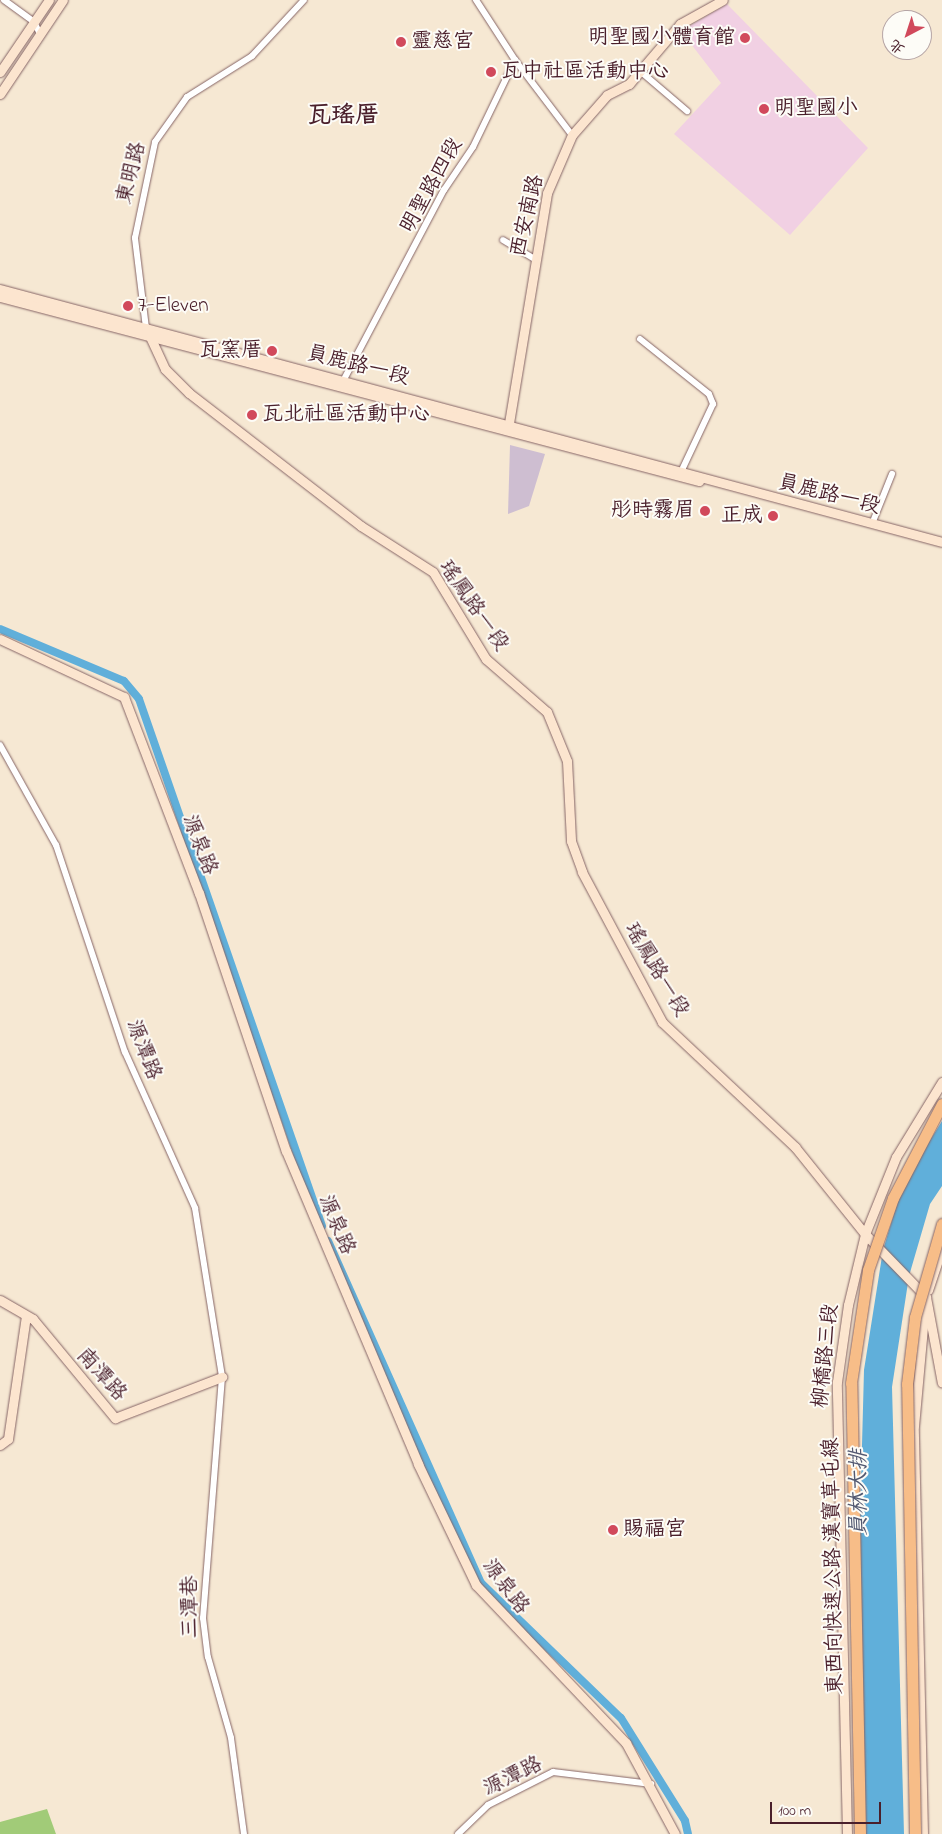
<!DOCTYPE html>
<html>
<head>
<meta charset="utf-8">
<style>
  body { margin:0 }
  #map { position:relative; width:942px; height:1834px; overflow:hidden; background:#f6e8d3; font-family:"Indie Flower","LXGW WenKai TC",sans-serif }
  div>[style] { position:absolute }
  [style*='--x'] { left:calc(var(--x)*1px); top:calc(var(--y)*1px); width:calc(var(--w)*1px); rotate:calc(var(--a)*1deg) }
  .built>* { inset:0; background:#f1d0e3 }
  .industrial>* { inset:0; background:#cebed1 }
  .green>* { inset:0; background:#a1cb78 }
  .water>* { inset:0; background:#60afda }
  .canal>* { height:8px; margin:-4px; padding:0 4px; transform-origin:4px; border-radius:4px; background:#60afda }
  .roads { filter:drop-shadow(0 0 1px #866566) drop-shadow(0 0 1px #866566) }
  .street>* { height:6px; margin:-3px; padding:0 3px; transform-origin:3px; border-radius:3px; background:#fff }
  .secondary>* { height:9px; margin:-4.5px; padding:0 4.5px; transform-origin:4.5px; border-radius:4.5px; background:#fce5cf }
  .bridges { filter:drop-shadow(0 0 1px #866566) drop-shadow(0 0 1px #866566) }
  .highway-bridge>* { height:11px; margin:-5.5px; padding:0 5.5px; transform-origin:5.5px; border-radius:5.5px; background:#f7bd88 }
  .dots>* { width:14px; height:14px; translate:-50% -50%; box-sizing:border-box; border:2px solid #fdfcf7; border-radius:50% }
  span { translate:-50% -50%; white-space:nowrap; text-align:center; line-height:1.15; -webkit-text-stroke:4px #fdfcf7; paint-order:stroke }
  .poi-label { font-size:21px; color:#4a1f2b }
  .right { translate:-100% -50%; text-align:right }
  .left { translate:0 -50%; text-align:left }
  .street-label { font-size:21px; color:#4a1f2b }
  .water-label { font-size:22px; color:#535971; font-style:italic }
  .quarter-label { font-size:24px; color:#4a1f2b; font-weight:700 }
  .north { position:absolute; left:882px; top:10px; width:50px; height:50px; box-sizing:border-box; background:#fdfcf7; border:1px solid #b5a4a5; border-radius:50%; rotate:220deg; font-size:14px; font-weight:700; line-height:20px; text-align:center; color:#4a1f2b }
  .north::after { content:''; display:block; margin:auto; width:18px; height:22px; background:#d1495b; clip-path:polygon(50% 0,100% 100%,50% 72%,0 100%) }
  .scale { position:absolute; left:770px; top:1802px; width:111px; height:22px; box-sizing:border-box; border:2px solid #4a1f2b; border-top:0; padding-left:6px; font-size:15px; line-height:18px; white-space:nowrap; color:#4a1f2b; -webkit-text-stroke:4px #fdfcf7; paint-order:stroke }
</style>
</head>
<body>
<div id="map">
  <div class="built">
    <div style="clip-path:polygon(727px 4px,868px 148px,790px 235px,674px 134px,721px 83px,681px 31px)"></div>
  </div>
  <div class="industrial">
    <div style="clip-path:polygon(510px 445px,545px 454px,529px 506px,508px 514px)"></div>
  </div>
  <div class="green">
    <div style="clip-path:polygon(47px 1809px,56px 1834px,0 1834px,0 1822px)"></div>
  </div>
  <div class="water">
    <div style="clip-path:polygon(942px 1121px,942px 1186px,930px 1204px,909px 1276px,892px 1387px,904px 1834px,865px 1834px,858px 1596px,864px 1370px,883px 1250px,903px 1184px)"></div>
  </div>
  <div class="canal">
    <div style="--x:0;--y:629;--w:134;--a:22.8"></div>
    <div style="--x:124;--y:681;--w:23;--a:50"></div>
    <div style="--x:139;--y:699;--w:558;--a:70.85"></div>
    <div style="--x:328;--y:1241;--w:375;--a:65.9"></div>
    <div style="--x:481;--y:1583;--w:194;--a:44"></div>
    <div style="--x:621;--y:1718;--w:121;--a:58.1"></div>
    <div style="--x:685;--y:1821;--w:13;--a:77"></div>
  </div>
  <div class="roads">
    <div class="street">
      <div style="--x:4;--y:0;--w:37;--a:36"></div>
      <div style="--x:34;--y:22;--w:13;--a:63"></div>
      <div style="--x:515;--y:60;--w:94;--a:52.8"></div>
      <div style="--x:640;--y:71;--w:62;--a:40.4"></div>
      <div style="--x:503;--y:240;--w:39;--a:31"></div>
      <div style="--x:146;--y:328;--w:91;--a:-97"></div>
      <div style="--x:135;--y:238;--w:98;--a:-78.2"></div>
      <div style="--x:155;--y:142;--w:55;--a:-54.6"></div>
      <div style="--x:187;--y:97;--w:77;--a:-32.2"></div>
      <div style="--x:252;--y:56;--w:76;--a:-47.1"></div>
      <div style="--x:640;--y:339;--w:88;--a:38.6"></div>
      <div style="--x:709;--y:394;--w:11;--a:68"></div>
      <div style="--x:713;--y:404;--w:75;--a:115.2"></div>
      <div style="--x:341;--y:385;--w:221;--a:-62.2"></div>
      <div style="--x:444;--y:190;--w:52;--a:-56"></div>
      <div style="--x:473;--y:147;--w:97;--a:-64.2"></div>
      <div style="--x:515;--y:60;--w:72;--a:-123"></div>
      <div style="--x:872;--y:524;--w:54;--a:-68.2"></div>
      <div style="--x:0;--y:745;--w:115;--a:60.8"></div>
      <div style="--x:56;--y:845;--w:218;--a:71.6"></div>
      <div style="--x:125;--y:1052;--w:171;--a:65.8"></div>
      <div style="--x:195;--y:1208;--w:171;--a:80.9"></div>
      <div style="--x:222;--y:1377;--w:242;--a:94.5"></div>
      <div style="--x:203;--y:1618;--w:39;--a:83"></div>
      <div style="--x:208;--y:1657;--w:84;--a:74.1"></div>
      <div style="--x:231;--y:1738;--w:97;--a:82.3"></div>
      <div style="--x:458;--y:1834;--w:42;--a:-44"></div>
      <div style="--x:488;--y:1805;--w:73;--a:-26.9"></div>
      <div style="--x:553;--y:1772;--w:99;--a:7"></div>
    </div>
    <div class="secondary">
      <div style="--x:0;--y:72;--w:87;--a:-55.8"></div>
      <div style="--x:0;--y:94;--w:113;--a:-56.2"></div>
      <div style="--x:0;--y:289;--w:975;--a:15.03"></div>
      <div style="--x:0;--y:297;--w:723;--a:14.75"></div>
      <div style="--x:146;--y:328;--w:45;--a:65.1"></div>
      <div style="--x:165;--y:369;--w:34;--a:45"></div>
      <div style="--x:189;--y:393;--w:217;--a:37.7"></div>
      <div style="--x:361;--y:526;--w:85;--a:32.6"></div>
      <div style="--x:433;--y:572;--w:102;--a:58.7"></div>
      <div style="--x:486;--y:659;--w:81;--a:41"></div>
      <div style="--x:547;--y:712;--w:53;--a:67.8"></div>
      <div style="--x:567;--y:761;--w:80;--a:87.1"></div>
      <div style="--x:571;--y:841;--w:33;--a:70"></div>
      <div style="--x:582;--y:872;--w:170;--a:61.9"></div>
      <div style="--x:662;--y:1022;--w:183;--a:43.2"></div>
      <div style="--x:795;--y:1147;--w:112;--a:51.2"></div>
      <div style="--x:865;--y:1234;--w:88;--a:45.9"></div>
      <div style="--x:926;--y:1297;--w:87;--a:79.5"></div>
      <div style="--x:509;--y:423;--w:233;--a:-80.6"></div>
      <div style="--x:547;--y:193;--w:63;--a:-66.7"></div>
      <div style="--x:572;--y:135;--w:53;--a:-48.8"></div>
      <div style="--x:607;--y:95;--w:25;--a:-27"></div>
      <div style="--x:629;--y:84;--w:79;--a:-49.6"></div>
      <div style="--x:680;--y:24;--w:49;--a:-29.2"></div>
      <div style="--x:0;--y:639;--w:137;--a:25.1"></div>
      <div style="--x:124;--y:697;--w:210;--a:69.1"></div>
      <div style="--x:199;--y:893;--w:272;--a:71.4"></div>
      <div style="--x:286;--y:1151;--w:340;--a:67.1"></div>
      <div style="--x:418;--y:1464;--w:134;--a:64.4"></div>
      <div style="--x:476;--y:1585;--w:218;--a:46.5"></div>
      <div style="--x:626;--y:1743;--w:103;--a:61.7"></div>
      <div style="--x:928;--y:1290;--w:44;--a:-71.6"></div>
      <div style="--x:0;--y:1300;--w:38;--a:30"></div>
      <div style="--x:33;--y:1319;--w:129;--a:50.4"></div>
      <div style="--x:115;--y:1418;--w:115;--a:-21"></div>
      <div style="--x:0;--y:1445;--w:10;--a:-37"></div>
      <div style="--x:8;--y:1439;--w:124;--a:-81.7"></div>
      <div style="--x:847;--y:1834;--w:452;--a:-91.3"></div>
      <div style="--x:837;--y:1382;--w:78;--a:-81.9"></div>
      <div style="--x:848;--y:1305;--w:73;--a:-76.5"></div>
      <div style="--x:865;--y:1234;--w:83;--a:-68.1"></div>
      <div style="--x:896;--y:1157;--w:88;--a:-58.5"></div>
      <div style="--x:923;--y:1834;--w:408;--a:-91.3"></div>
      <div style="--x:914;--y:1426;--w:121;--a:-84.8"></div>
    </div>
  </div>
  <div class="bridges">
    <div class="highway-bridge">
      <div style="--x:860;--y:1834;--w:451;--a:-91.1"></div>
      <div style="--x:851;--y:1383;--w:114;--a:-81.4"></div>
      <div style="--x:868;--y:1270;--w:76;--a:-70.9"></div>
      <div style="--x:893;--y:1198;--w:106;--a:-62.5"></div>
      <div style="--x:915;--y:1834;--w:450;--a:-91"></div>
      <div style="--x:907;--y:1384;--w:67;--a:-83.2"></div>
      <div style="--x:915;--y:1317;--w:97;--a:-73.8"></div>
    </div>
  </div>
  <div class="dots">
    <div style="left:745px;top:38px;background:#d1495b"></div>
    <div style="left:401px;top:42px;background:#d1495b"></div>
    <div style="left:491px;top:72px;background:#d1495b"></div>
    <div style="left:764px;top:109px;background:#d1495b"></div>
    <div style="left:128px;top:306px;background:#d1495b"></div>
    <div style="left:272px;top:351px;background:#d1495b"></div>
    <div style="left:252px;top:415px;background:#d1495b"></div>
    <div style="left:705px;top:511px;background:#d1495b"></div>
    <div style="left:773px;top:516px;background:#d1495b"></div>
    <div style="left:613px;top:1530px;background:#d1495b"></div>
  </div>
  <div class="poi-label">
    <span class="right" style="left:735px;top:38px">明聖國小體育館</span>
    <span class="left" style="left:411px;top:42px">靈慈宮</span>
    <span class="left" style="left:501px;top:72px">瓦中社區活動中心</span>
    <span class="left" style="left:774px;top:109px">明聖國小</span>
    <span class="left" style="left:138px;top:306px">7-Eleven</span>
    <span class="right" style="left:262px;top:351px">瓦窯厝</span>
    <span class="left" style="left:262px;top:415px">瓦北社區活動中心</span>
    <span class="right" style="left:695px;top:511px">彤時霧眉</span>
    <span class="right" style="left:763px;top:516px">正成</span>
    <span class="left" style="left:623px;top:1530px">賜福宮</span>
  </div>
  <div class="street-label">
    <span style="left:132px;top:173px;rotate:-76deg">東明路</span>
    <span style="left:432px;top:186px;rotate:-61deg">明聖路四段</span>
    <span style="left:528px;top:216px;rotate:-77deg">西安南路</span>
    <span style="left:358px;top:366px;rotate:14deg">員鹿路一段</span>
    <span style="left:829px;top:495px;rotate:14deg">員鹿路一段</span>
    <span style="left:473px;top:606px;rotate:55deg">瑤鳳路一段</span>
    <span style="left:199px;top:845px;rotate:69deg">源泉路</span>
    <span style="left:656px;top:970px;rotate:59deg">瑤鳳路一段</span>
    <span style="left:143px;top:1050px;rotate:69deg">源潭路</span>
    <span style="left:336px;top:1225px;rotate:67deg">源泉路</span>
    <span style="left:826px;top:1356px;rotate:-84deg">柳橋路三段</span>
    <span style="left:101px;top:1375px;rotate:48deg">南潭路</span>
    <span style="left:834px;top:1566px;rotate:-91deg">東西向快速公路 漢寶草屯線</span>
    <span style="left:505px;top:1587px;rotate:53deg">源泉路</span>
    <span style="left:191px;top:1607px;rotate:-90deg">三潭巷</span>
    <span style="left:513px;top:1777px;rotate:-26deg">源潭路</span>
  </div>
  <div class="water-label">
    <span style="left:861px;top:1493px;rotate:-90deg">員林大排</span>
  </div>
  <div class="quarter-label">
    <span style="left:343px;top:117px">瓦瑤厝</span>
  </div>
  <div class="north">北</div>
  <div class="scale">100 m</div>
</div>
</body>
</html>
